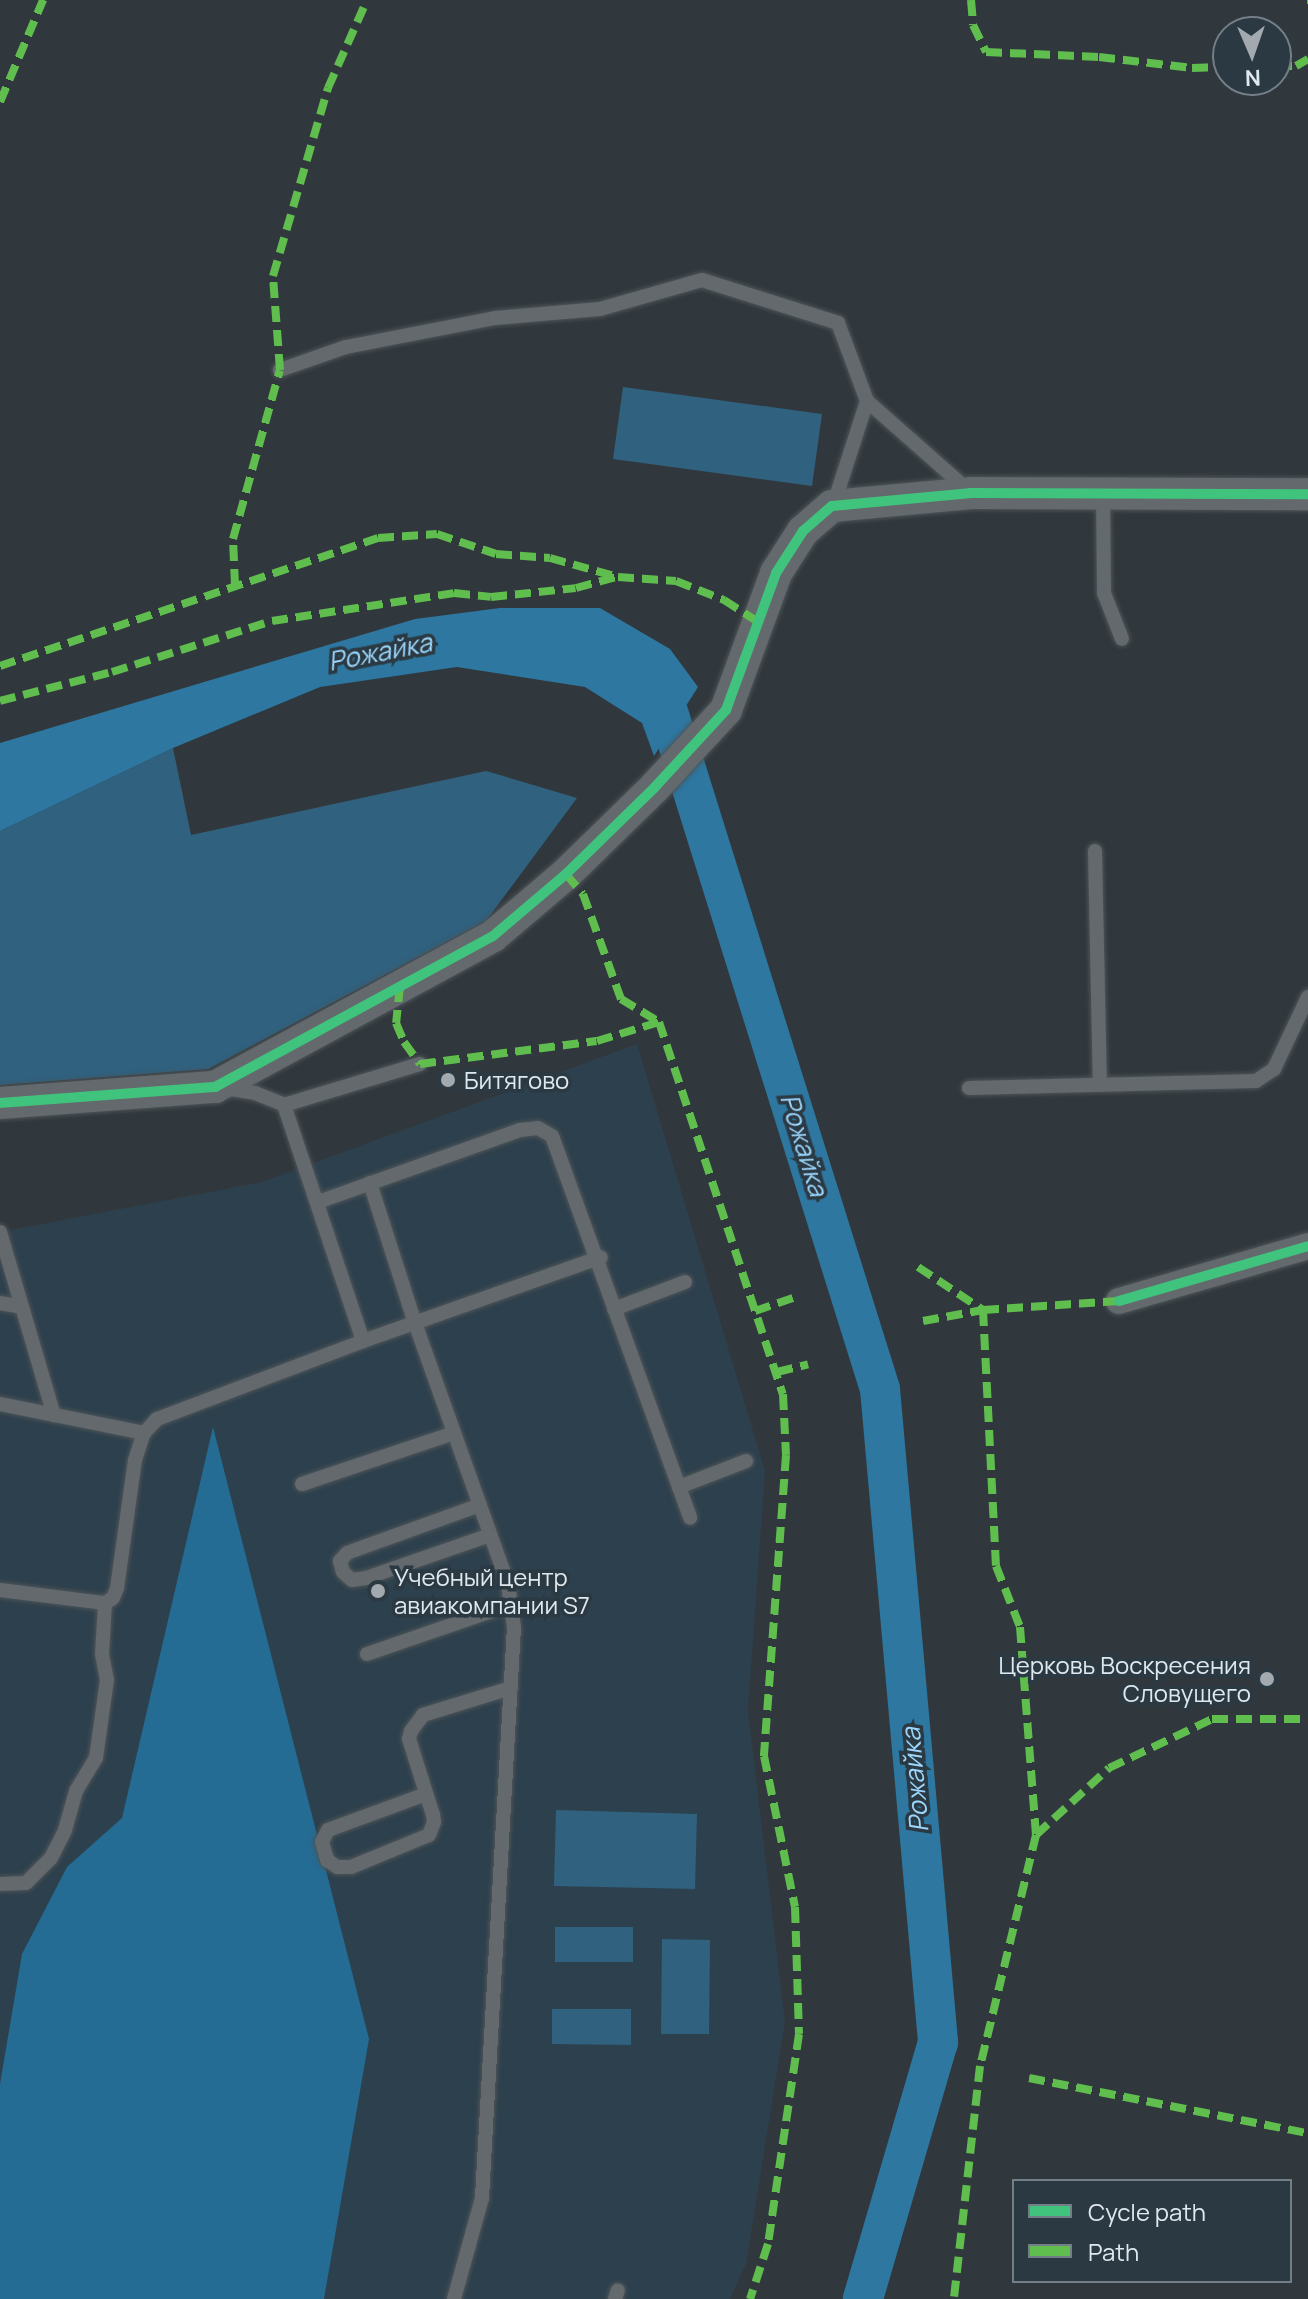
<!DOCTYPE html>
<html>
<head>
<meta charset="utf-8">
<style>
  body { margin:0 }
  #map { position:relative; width:1308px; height:2299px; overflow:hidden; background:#31383d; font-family:Manrope,sans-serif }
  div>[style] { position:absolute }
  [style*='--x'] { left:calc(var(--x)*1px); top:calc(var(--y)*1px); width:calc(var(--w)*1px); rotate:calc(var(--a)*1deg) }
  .built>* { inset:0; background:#2d404d }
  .green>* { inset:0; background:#30617e }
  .forest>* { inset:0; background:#246c94 }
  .water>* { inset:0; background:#2d77a0 }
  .river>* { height:40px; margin:-20px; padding:0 20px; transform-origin:20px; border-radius:20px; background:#2d77a0 }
  .roads { filter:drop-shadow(0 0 2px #4d5458) drop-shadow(0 0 2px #4d5458) }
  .service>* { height:14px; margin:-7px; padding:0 7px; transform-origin:7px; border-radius:7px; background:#63696d }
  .minor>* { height:26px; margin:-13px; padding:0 13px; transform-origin:13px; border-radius:13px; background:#63696d }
  .tertiary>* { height:32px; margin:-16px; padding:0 16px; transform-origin:16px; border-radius:16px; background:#63696d }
  .quiet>* { height:8px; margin-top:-4px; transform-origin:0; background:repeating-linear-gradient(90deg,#5fbe4e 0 16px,transparent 0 24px) }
  .cycleway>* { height:10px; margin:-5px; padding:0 5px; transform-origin:5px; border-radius:5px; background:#40c37c }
  .dots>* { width:22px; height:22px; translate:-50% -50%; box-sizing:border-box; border:4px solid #2b3943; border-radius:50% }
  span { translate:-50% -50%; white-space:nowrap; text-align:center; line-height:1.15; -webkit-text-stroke:7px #2b3943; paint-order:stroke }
  .poi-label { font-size:24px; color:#dfe8ee }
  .left { translate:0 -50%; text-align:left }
  .right { translate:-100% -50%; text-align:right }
  .water-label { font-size:26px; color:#9cd6fc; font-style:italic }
  .legend { position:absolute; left:1012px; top:2179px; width:280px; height:104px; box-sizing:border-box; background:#2b3943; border:2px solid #737f87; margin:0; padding:10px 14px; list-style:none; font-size:24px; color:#dfe8ee }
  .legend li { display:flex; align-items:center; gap:16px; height:40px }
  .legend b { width:40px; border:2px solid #737f87 }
  .north { position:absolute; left:1212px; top:16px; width:80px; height:80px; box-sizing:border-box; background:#2b3943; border:2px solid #737f87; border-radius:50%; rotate:178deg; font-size:22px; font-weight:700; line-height:32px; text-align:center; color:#dfe8ee }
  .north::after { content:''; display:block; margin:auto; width:28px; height:36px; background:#a2aab0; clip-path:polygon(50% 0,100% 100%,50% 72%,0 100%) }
</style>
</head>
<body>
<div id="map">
  <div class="built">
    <div style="clip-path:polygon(637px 1044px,765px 1471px,748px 1711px,785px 2022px,746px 2264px,730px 2299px,313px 2299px,0 2095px,0 1232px,262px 1182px)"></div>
  </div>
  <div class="green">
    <div style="clip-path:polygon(623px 387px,822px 414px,812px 486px,613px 459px)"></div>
    <div style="clip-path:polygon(173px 748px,191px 835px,486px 771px,577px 798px,486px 921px,208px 1069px,0 1085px,0 831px)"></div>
    <div style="clip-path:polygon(556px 1810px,697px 1814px,695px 1889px,554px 1886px)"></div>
    <div style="clip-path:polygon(555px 1927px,633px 1927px,633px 1962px,555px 1962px)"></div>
    <div style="clip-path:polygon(662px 1939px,710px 1940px,709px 2034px,661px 2034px)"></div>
    <div style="clip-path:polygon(552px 2009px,631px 2009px,631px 2045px,552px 2044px)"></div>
  </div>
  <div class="forest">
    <div style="clip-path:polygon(213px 1427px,369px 2039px,324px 2299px,0 2299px,0 2084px,22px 1954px,67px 1867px,122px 1818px)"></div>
  </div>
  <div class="water">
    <div style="clip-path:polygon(500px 608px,600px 608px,670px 649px,698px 687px,654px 756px,642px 723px,585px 687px,457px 667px,320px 687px,173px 748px,0 831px,0 743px,415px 619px)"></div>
  </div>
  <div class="river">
    <div style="--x:643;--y:688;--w:24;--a:28"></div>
    <div style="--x:664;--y:699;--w:723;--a:72.62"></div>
    <div style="--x:880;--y:1389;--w:656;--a:84.92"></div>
    <div style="--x:938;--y:2042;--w:268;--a:106.3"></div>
  </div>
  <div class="roads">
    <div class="service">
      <div style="--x:280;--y:370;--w:70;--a:-19.2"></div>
      <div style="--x:346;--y:347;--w:152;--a:-11"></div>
      <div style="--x:495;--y:318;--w:105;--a:-4.9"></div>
      <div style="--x:600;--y:309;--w:106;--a:-15.9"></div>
      <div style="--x:702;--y:280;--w:143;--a:17.5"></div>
      <div style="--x:838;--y:323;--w:83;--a:69.6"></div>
      <div style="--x:867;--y:401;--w:110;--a:107.9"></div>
      <div style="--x:867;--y:401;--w:136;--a:41.4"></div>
      <div style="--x:1103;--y:493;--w:100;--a:89.4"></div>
      <div style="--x:1104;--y:593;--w:49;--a:68.6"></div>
      <div style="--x:1095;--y:851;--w:234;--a:88.8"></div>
      <div style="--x:224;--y:1088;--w:31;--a:9"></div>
      <div style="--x:255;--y:1093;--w:31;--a:22"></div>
      <div style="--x:284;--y:1105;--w:142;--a:-16.8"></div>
      <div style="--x:969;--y:1088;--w:287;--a:-1.4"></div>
      <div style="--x:1256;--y:1081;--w:22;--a:-34"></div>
      <div style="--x:1274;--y:1069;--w:80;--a:-64.7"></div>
      <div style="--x:370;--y:1183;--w:147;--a:72.2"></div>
      <div style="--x:415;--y:1323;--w:277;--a:70.4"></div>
      <div style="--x:508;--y:1584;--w:43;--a:82.1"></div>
      <div style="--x:514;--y:1627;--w:572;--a:93.21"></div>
      <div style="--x:482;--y:2198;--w:105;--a:105.5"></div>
      <div style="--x:318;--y:1202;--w:214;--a:-19.6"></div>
      <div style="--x:520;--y:1130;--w:18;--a:-6"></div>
      <div style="--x:538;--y:1128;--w:16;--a:30"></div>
      <div style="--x:552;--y:1136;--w:406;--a:70.1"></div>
      <div style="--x:0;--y:1232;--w:191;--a:73.6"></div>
      <div style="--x:0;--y:1303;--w:22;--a:10"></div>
      <div style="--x:614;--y:1309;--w:76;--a:-20.8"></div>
      <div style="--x:363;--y:1341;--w:252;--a:-19.4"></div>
      <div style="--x:0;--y:1404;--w:147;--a:11.4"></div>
      <div style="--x:302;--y:1484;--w:160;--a:-18.5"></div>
      <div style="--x:679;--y:1487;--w:72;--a:-21.2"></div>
      <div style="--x:480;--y:1505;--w:141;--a:160.2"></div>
      <div style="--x:347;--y:1553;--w:11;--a:131"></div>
      <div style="--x:340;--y:1561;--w:11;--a:75"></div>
      <div style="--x:343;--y:1572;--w:12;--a:42"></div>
      <div style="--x:352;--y:1580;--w:14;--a:-8"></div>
      <div style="--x:366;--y:1578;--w:131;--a:-19.1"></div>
      <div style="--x:0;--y:1590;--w:106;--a:7.1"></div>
      <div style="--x:105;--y:1603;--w:9;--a:-32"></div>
      <div style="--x:113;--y:1598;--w:11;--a:-68"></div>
      <div style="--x:117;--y:1588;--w:129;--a:-82"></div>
      <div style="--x:135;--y:1460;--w:28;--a:-72"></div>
      <div style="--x:144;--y:1433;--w:19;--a:-47"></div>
      <div style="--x:157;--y:1419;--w:220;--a:-20.7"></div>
      <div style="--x:363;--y:1341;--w:249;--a:-108.5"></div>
      <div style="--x:367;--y:1654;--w:153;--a:-19"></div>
      <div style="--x:426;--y:1794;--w:104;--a:159.8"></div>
      <div style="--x:328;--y:1830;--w:13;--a:117"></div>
      <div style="--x:322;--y:1842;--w:19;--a:74"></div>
      <div style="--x:327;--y:1860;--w:12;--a:35"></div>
      <div style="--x:337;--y:1867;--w:14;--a:0"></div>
      <div style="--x:351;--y:1867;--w:84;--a:-22.3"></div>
      <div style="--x:429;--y:1835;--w:14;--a:-69"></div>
      <div style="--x:434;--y:1822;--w:7;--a:-98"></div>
      <div style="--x:433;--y:1815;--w:80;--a:-107.5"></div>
      <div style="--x:409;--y:1739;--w:8;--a:-76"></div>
      <div style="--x:411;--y:1731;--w:20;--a:-53"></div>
      <div style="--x:423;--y:1715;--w:92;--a:-17.1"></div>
      <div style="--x:0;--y:1884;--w:26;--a:-2"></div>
      <div style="--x:26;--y:1883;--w:35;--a:-45"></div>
      <div style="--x:51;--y:1858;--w:31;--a:-63"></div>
      <div style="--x:65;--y:1830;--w:41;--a:-74.2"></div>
      <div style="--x:76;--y:1791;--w:39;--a:-59"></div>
      <div style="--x:96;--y:1758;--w:79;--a:-82"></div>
      <div style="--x:107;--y:1680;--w:26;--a:-101"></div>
      <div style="--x:102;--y:1654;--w:51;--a:-86.6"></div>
      <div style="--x:615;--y:2299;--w:9;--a:-72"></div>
    </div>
    <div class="minor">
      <div style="--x:1119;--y:1301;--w:197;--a:-16.2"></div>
    </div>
    <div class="tertiary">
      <div style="--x:0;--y:1103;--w:216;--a:-4.3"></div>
      <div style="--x:215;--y:1087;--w:316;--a:-28.5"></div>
      <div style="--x:493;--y:936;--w:96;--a:-40.3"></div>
      <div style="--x:566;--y:874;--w:124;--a:-44.3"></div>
      <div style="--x:655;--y:787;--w:105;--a:-47.3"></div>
      <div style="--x:726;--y:710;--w:146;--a:-69.9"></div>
      <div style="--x:776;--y:573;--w:50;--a:-57.3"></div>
      <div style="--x:803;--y:531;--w:38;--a:-41"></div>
      <div style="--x:832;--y:506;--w:140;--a:-5.3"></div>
      <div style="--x:971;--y:493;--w:337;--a:0.2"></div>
    </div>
  </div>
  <div class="quiet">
    <div style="--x:971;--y:0;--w:25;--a:85"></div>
    <div style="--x:973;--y:25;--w:30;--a:64"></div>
    <div style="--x:986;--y:52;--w:113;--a:2.5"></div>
    <div style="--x:1099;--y:57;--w:94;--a:6.7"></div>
    <div style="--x:1192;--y:68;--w:36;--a:-2"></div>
    <div style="--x:1307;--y:0;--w:1;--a:0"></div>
    <div style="--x:1276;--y:66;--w:20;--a:0"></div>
    <div style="--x:1296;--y:66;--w:14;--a:-30"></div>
    <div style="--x:0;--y:102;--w:111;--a:-67.1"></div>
    <div style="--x:235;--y:585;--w:46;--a:-92.5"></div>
    <div style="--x:233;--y:539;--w:175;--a:-74.5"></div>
    <div style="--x:280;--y:370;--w:94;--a:-94.3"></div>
    <div style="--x:273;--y:276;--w:196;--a:-73.7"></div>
    <div style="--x:328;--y:88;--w:96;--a:-66.1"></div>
    <div style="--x:0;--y:666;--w:399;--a:-18.7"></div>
    <div style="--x:378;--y:538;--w:59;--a:-3.9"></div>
    <div style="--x:437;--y:534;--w:62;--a:18.7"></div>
    <div style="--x:496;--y:554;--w:54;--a:4.2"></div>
    <div style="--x:550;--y:558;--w:71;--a:15.6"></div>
    <div style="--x:618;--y:577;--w:58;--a:3.9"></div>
    <div style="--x:676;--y:581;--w:52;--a:21.6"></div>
    <div style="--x:724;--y:600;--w:40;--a:32.9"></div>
    <div style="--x:0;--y:701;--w:116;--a:-14.5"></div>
    <div style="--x:112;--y:672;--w:168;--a:-17.7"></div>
    <div style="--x:272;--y:621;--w:184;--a:-8.7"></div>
    <div style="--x:454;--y:593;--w:37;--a:6"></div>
    <div style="--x:491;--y:597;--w:85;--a:-6"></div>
    <div style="--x:576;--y:588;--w:41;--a:-15.4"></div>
    <div style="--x:566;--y:874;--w:26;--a:50"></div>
    <div style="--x:583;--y:894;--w:112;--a:70.1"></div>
    <div style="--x:621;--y:999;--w:44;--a:31.2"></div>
    <div style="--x:659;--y:1022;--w:392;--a:71.6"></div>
    <div style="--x:783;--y:1394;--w:61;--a:87.2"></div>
    <div style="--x:786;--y:1455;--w:302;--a:94.2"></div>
    <div style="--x:764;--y:1756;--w:154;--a:78.4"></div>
    <div style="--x:795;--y:1907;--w:127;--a:88.2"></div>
    <div style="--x:799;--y:2034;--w:212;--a:98.4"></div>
    <div style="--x:768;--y:2244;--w:58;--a:108.1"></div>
    <div style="--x:400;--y:986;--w:37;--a:96"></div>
    <div style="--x:396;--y:1023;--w:21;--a:67"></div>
    <div style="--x:404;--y:1042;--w:27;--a:54"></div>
    <div style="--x:420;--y:1064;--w:178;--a:-7.4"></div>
    <div style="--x:597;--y:1041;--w:65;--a:-17"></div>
    <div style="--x:918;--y:1267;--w:78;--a:33.5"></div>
    <div style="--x:983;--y:1310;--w:136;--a:-3.8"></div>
    <div style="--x:755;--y:1311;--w:40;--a:-18.9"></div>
    <div style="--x:923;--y:1321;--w:61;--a:-10.4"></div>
    <div style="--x:983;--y:1310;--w:256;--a:87.1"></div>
    <div style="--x:996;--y:1566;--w:66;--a:68.5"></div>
    <div style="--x:1020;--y:1627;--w:209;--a:85.6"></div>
    <div style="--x:1036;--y:1835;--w:238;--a:103.6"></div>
    <div style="--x:980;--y:2066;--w:234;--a:96.4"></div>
    <div style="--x:777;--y:1372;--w:32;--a:-14"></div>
    <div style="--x:1036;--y:1835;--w:99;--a:-42.5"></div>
    <div style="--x:1109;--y:1768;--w:114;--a:-25.4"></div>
    <div style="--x:1212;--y:1719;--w:96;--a:0"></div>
    <div style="--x:1029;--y:2078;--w:284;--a:11.2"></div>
  </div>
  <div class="cycleway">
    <div style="--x:0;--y:1103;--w:216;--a:-4.3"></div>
    <div style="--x:215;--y:1087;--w:316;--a:-28.5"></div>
    <div style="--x:493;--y:936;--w:96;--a:-40.3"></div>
    <div style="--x:566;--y:874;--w:124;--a:-44.3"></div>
    <div style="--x:655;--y:787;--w:105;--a:-47.3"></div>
    <div style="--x:726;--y:710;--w:146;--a:-69.9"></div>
    <div style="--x:776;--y:573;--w:50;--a:-57.3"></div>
    <div style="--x:803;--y:531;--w:38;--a:-41"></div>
    <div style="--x:832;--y:506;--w:140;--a:-5.3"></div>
    <div style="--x:971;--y:493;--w:337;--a:0.2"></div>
    <div style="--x:1119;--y:1301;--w:197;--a:-16.2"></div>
  </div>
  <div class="dots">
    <div style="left:448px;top:1080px;background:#a2aab0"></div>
    <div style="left:378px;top:1591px;background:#a2aab0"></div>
    <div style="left:1267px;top:1679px;background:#a2aab0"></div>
  </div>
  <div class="poi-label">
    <span class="left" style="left:464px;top:1080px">Битягово</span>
    <span class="left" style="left:394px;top:1591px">Учебный центр<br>авиакомпании S7</span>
    <span class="right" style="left:1251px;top:1679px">Церковь Воскресения<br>Словущего</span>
  </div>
  <div class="water-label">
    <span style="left:380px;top:652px;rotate:-11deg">Рожайка</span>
    <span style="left:804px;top:1145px;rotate:73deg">Рожайка</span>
    <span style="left:915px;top:1780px;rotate:-95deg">Рожайка</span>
  </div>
  <ul class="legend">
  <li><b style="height:10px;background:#40c37c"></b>Cycle path</li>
  <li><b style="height:10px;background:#5fbe4e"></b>Path</li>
  </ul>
  <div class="north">N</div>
</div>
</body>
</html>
